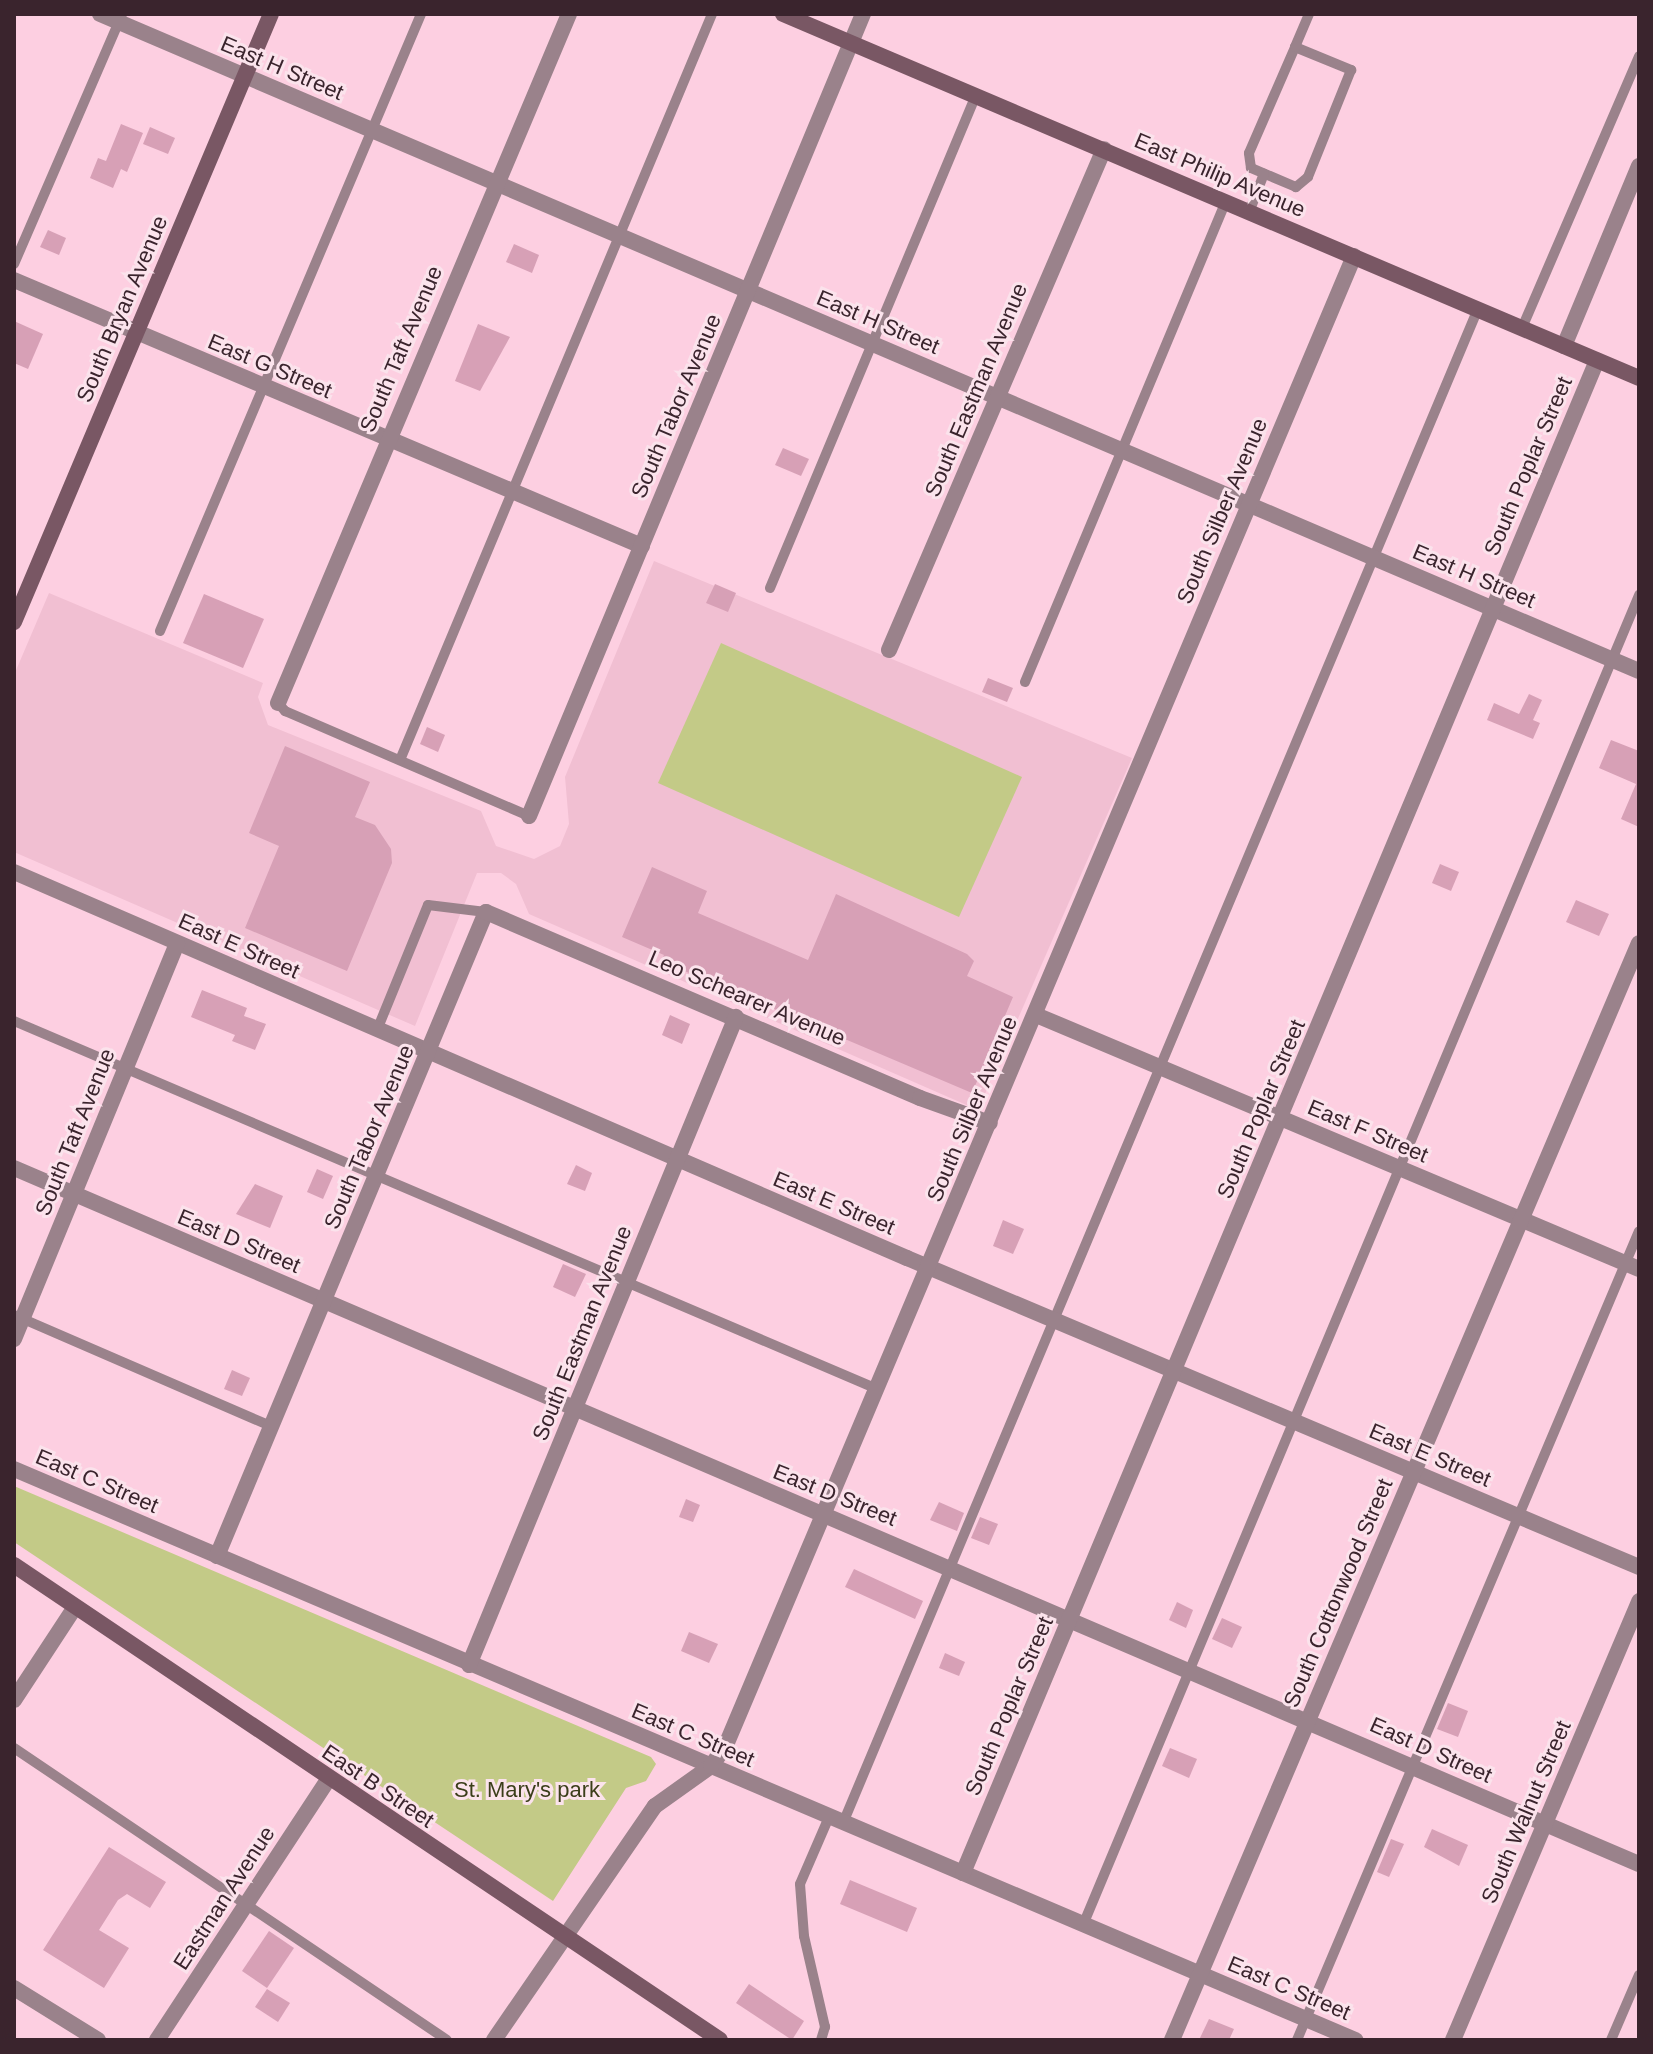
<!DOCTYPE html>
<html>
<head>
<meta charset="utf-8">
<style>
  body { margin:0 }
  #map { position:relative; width:1653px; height:2054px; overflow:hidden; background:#fdcfe1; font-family:Helvetica,sans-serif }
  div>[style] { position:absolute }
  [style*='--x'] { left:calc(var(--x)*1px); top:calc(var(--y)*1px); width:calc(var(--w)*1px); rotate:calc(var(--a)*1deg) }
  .built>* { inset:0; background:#f1bfd2 }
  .green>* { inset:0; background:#c3ca87 }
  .building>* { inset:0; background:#d7a0b6 }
  .lane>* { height:10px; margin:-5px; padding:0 5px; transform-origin:5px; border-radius:5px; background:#9a828b }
  .street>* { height:16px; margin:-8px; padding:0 8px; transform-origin:8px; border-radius:8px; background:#9a828b }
  .secondary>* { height:16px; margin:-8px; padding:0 8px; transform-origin:8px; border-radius:8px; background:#795764 }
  span { translate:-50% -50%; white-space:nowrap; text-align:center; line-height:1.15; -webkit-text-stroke:6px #fbe3ec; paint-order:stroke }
  .street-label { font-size:22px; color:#3a242d }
  .park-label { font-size:22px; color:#3b3e1a }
  .frame { position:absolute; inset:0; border:16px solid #3a242d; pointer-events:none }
</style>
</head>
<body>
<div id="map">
  <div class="built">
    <div style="clip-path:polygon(654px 561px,1132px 758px,978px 1110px,529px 914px,516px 884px,501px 873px,477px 873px,415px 1026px,14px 852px,14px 675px,49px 593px,263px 683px,258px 697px,268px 725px,481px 811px,496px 846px,534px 859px,560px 846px,569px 824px,565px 777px)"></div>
  </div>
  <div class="green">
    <div style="clip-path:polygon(721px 643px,1022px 777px,959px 917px,658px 783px)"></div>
    <div style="clip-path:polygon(14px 1486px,651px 1757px,656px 1764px,646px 1781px,626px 1788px,553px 1901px,14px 1542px)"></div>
  </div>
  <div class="building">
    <div style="clip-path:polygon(121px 124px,143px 133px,127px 172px,121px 169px,113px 188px,90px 178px,98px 158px,106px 161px)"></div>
    <div style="clip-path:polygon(150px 127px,175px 138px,168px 154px,143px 144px)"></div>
    <div style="clip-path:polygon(48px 230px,66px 238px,59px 255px,40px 247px)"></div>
    <div style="clip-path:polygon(514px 244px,539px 255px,532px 273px,506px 262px)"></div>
    <div style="clip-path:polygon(14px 321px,43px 334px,28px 369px,14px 363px)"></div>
    <div style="clip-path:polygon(478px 324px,510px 337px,480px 391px,455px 381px)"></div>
    <div style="clip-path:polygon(783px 448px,809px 459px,801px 476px,775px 465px)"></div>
    <div style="clip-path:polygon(715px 584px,736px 593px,728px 612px,706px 603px)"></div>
    <div style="clip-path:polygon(204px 594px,264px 619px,243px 668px,183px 643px)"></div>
    <div style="clip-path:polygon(988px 678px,1013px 688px,1007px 702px,982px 692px)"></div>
    <div style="clip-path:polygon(1529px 694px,1542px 700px,1533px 720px,1540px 723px,1533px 739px,1487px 720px,1494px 703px,1519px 714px)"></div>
    <div style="clip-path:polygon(427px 727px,445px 735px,438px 752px,420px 744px)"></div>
    <div style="clip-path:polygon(1611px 740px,1639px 751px,1639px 827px,1621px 819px,1636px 784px,1599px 768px)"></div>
    <div style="clip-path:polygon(285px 746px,370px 782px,355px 817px,375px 825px,391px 849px,392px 863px,347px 971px,245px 928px,279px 846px,249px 833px)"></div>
    <div style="clip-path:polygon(1440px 864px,1459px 872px,1451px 891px,1432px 883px)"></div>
    <div style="clip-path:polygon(652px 867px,707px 891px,698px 913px,808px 960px,836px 894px,967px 954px,974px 961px,967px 976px,1013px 997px,972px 1093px,661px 961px,664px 955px,622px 937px)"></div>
    <div style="clip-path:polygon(1576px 900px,1609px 914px,1599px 936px,1566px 922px)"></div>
    <div style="clip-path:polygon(202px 990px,247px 1008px,244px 1016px,266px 1024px,255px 1050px,232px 1041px,235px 1035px,191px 1017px)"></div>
    <div style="clip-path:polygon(670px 1015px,690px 1024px,682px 1044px,662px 1035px)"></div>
    <div style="clip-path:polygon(576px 1165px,592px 1173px,585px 1191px,567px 1184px)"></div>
    <div style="clip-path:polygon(317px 1169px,333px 1176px,323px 1199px,307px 1192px)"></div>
    <div style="clip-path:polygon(255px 1184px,283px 1196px,270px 1228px,236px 1214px)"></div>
    <div style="clip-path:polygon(1003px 1220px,1024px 1229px,1013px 1254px,993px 1246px)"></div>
    <div style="clip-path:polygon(563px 1264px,586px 1274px,575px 1297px,553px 1287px)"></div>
    <div style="clip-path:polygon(232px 1370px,250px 1378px,242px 1396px,224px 1389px)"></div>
    <div style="clip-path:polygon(686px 1499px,700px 1505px,693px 1522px,679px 1517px)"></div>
    <div style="clip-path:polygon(939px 1502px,964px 1513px,957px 1531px,930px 1520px)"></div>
    <div style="clip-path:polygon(980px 1517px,998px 1524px,989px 1545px,971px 1538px)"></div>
    <div style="clip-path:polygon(854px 1569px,923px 1601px,915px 1619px,845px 1587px)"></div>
    <div style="clip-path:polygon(1177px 1602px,1193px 1610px,1186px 1628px,1169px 1620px)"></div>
    <div style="clip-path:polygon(1222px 1618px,1242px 1627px,1232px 1648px,1212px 1639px)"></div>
    <div style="clip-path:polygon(689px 1632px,718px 1644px,709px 1663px,681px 1651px)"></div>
    <div style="clip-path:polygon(945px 1653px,965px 1662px,959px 1676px,939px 1668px)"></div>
    <div style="clip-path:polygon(1448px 1703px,1468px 1711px,1458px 1737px,1437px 1729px)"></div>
    <div style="clip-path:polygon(1170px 1748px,1197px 1759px,1189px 1778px,1162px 1766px)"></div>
    <div style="clip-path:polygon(1432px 1829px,1468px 1845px,1459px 1866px,1424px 1847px)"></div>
    <div style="clip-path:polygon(1391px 1839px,1404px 1844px,1389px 1877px,1377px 1872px)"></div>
    <div style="clip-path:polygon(109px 1847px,166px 1882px,150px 1908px,127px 1894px,118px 1900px,99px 1930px,129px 1948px,104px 1988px,43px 1950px)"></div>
    <div style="clip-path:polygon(850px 1880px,917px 1908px,907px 1932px,840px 1904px)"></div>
    <div style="clip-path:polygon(269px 1931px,294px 1948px,267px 1988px,242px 1971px)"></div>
    <div style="clip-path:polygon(749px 1984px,804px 2021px,792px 2040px,736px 2003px)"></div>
    <div style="clip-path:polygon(267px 1989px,290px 2003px,278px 2022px,255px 2007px)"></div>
    <div style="clip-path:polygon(1209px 2019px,1234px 2029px,1229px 2040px,1199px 2040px)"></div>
  </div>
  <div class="lane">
    <div style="--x:1295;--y:47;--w:61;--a:22.3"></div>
    <div style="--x:1351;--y:70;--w:115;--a:111.9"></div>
    <div style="--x:1308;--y:177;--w:16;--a:140"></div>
    <div style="--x:1296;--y:187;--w:49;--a:-157.1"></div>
    <div style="--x:1251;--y:168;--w:15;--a:-98"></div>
    <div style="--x:1249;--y:153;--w:116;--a:-66.5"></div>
    <div style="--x:1295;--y:47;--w:36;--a:-67"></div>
    <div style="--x:1250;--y:210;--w:39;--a:-69"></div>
    <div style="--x:14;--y:264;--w:272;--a:-66.6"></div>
    <div style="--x:1522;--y:328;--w:296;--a:-66.7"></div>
    <div style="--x:770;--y:588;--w:534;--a:-67.32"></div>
    <div style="--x:160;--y:631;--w:670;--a:-67.07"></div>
    <div style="--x:1025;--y:682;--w:521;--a:-67.32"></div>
    <div style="--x:278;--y:703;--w:11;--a:49"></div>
    <div style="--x:285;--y:711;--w:266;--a:23.3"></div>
    <div style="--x:400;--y:760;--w:809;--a:-67.3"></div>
    <div style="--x:14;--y:1021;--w:938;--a:23.09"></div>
    <div style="--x:377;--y:1030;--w:135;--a:-67.8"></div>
    <div style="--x:428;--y:905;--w:58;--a:6.9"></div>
    <div style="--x:14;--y:1315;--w:280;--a:23.4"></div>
    <div style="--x:14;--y:1748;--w:522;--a:33.99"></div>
    <div style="--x:843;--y:1823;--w:1642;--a:-67.25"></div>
    <div style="--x:1083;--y:1925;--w:1442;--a:-67.31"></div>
    <div style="--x:821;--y:2040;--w:14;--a:-73"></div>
    <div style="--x:825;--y:2027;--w:93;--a:-103"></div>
    <div style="--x:804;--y:1936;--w:52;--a:-94.4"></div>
    <div style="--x:800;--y:1884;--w:73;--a:-66.6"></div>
    <div style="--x:1297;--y:2040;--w:878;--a:-67.08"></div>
    <div style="--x:1611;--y:2040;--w:71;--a:-66.7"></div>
  </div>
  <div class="street">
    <div style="--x:100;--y:14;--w:1673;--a:23.12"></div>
    <div style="--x:14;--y:280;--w:682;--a:22.96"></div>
    <div style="--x:1564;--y:346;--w:195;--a:-67.4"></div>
    <div style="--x:889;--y:650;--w:545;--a:-66.77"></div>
    <div style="--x:278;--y:703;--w:748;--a:-67.1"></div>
    <div style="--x:529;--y:816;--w:869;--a:-67.39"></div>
    <div style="--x:14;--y:872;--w:973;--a:23.38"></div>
    <div style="--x:907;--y:1258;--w:795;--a:22.89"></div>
    <div style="--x:1036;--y:1015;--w:654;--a:22.84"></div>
    <div style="--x:14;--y:1168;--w:1768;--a:23.19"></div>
    <div style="--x:14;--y:1339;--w:428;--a:-67.6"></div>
    <div style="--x:14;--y:1469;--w:1458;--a:23.06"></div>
    <div style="--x:217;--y:1556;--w:698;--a:-67.33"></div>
    <div style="--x:486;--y:912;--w:472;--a:23.2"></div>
    <div style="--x:920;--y:1098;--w:74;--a:19.7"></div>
    <div style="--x:469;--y:1665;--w:701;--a:-67.61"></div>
    <div style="--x:14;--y:1700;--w:111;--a:-56.7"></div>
    <div style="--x:963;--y:1873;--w:1640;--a:-67.26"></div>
    <div style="--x:14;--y:1988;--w:99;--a:31.8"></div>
    <div style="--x:157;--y:2040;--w:311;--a:-56.7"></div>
    <div style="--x:494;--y:2040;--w:284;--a:-55.5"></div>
    <div style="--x:655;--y:1806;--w:69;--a:-35.5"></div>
    <div style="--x:711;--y:1766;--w:26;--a:-54"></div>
    <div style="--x:726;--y:1745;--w:1616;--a:-67.13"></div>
    <div style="--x:1172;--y:2040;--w:1192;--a:-66.94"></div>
    <div style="--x:1453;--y:2040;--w:477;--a:-67"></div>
  </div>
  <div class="secondary">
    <div style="--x:783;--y:14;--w:930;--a:23.04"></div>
    <div style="--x:14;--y:622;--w:660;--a:-67.09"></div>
    <div style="--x:14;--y:1565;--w:851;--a:33.93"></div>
  </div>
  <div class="street-label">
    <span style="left:282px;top:68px;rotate:23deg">East H Street</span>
    <span style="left:1220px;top:175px;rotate:23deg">East Philip Avenue</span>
    <span style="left:122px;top:309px;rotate:-67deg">South Bryan Avenue</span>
    <span style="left:878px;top:322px;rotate:23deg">East H Street</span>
    <span style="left:401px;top:349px;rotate:-67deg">South Taft Avenue</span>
    <span style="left:270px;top:366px;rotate:23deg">East G Street</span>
    <span style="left:976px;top:390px;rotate:-67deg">South Eastman Avenue</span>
    <span style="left:676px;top:406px;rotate:-67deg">South Tabor Avenue</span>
    <span style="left:1528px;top:466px;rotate:-67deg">South Poplar Street</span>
    <span style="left:1222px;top:511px;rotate:-67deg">South Silber Avenue</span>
    <span style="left:1474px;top:576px;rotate:23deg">East H Street</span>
    <span style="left:239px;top:946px;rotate:24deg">East E Street</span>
    <span style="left:747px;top:998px;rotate:23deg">Leo Schearer Avenue</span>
    <span style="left:972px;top:1109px;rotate:-67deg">South Silber Avenue</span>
    <span style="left:1261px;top:1109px;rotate:-67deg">South Poplar Street</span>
    <span style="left:1368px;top:1131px;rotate:23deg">East F Street</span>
    <span style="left:75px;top:1132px;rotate:-68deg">South Taft Avenue</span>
    <span style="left:369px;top:1137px;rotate:-67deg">South Tabor Avenue</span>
    <span style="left:834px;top:1203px;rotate:23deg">East E Street</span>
    <span style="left:239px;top:1241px;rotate:23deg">East D Street</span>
    <span style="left:582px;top:1333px;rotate:-68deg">South Eastman Avenue</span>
    <span style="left:1430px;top:1455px;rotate:23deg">East E Street</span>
    <span style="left:97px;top:1481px;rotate:23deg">East C Street</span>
    <span style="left:835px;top:1495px;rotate:22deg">East D Street</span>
    <span style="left:1338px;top:1593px;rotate:-67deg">South Cottonwood Street</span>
    <span style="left:1009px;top:1706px;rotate:-67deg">South Poplar Street</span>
    <span style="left:693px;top:1735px;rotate:23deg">East C Street</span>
    <span style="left:1431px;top:1750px;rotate:24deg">East D Street</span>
    <span style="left:378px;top:1786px;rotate:34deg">East B Street</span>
    <span style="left:1526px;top:1812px;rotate:-67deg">South Walnut Street</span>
    <span style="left:224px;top:1898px;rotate:-57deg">Eastman Avenue</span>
    <span style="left:1289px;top:1988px;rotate:23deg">East C Street</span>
  </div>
  <div class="park-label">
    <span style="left:527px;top:1790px">St. Mary's park</span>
  </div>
  <div class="frame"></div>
</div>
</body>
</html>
